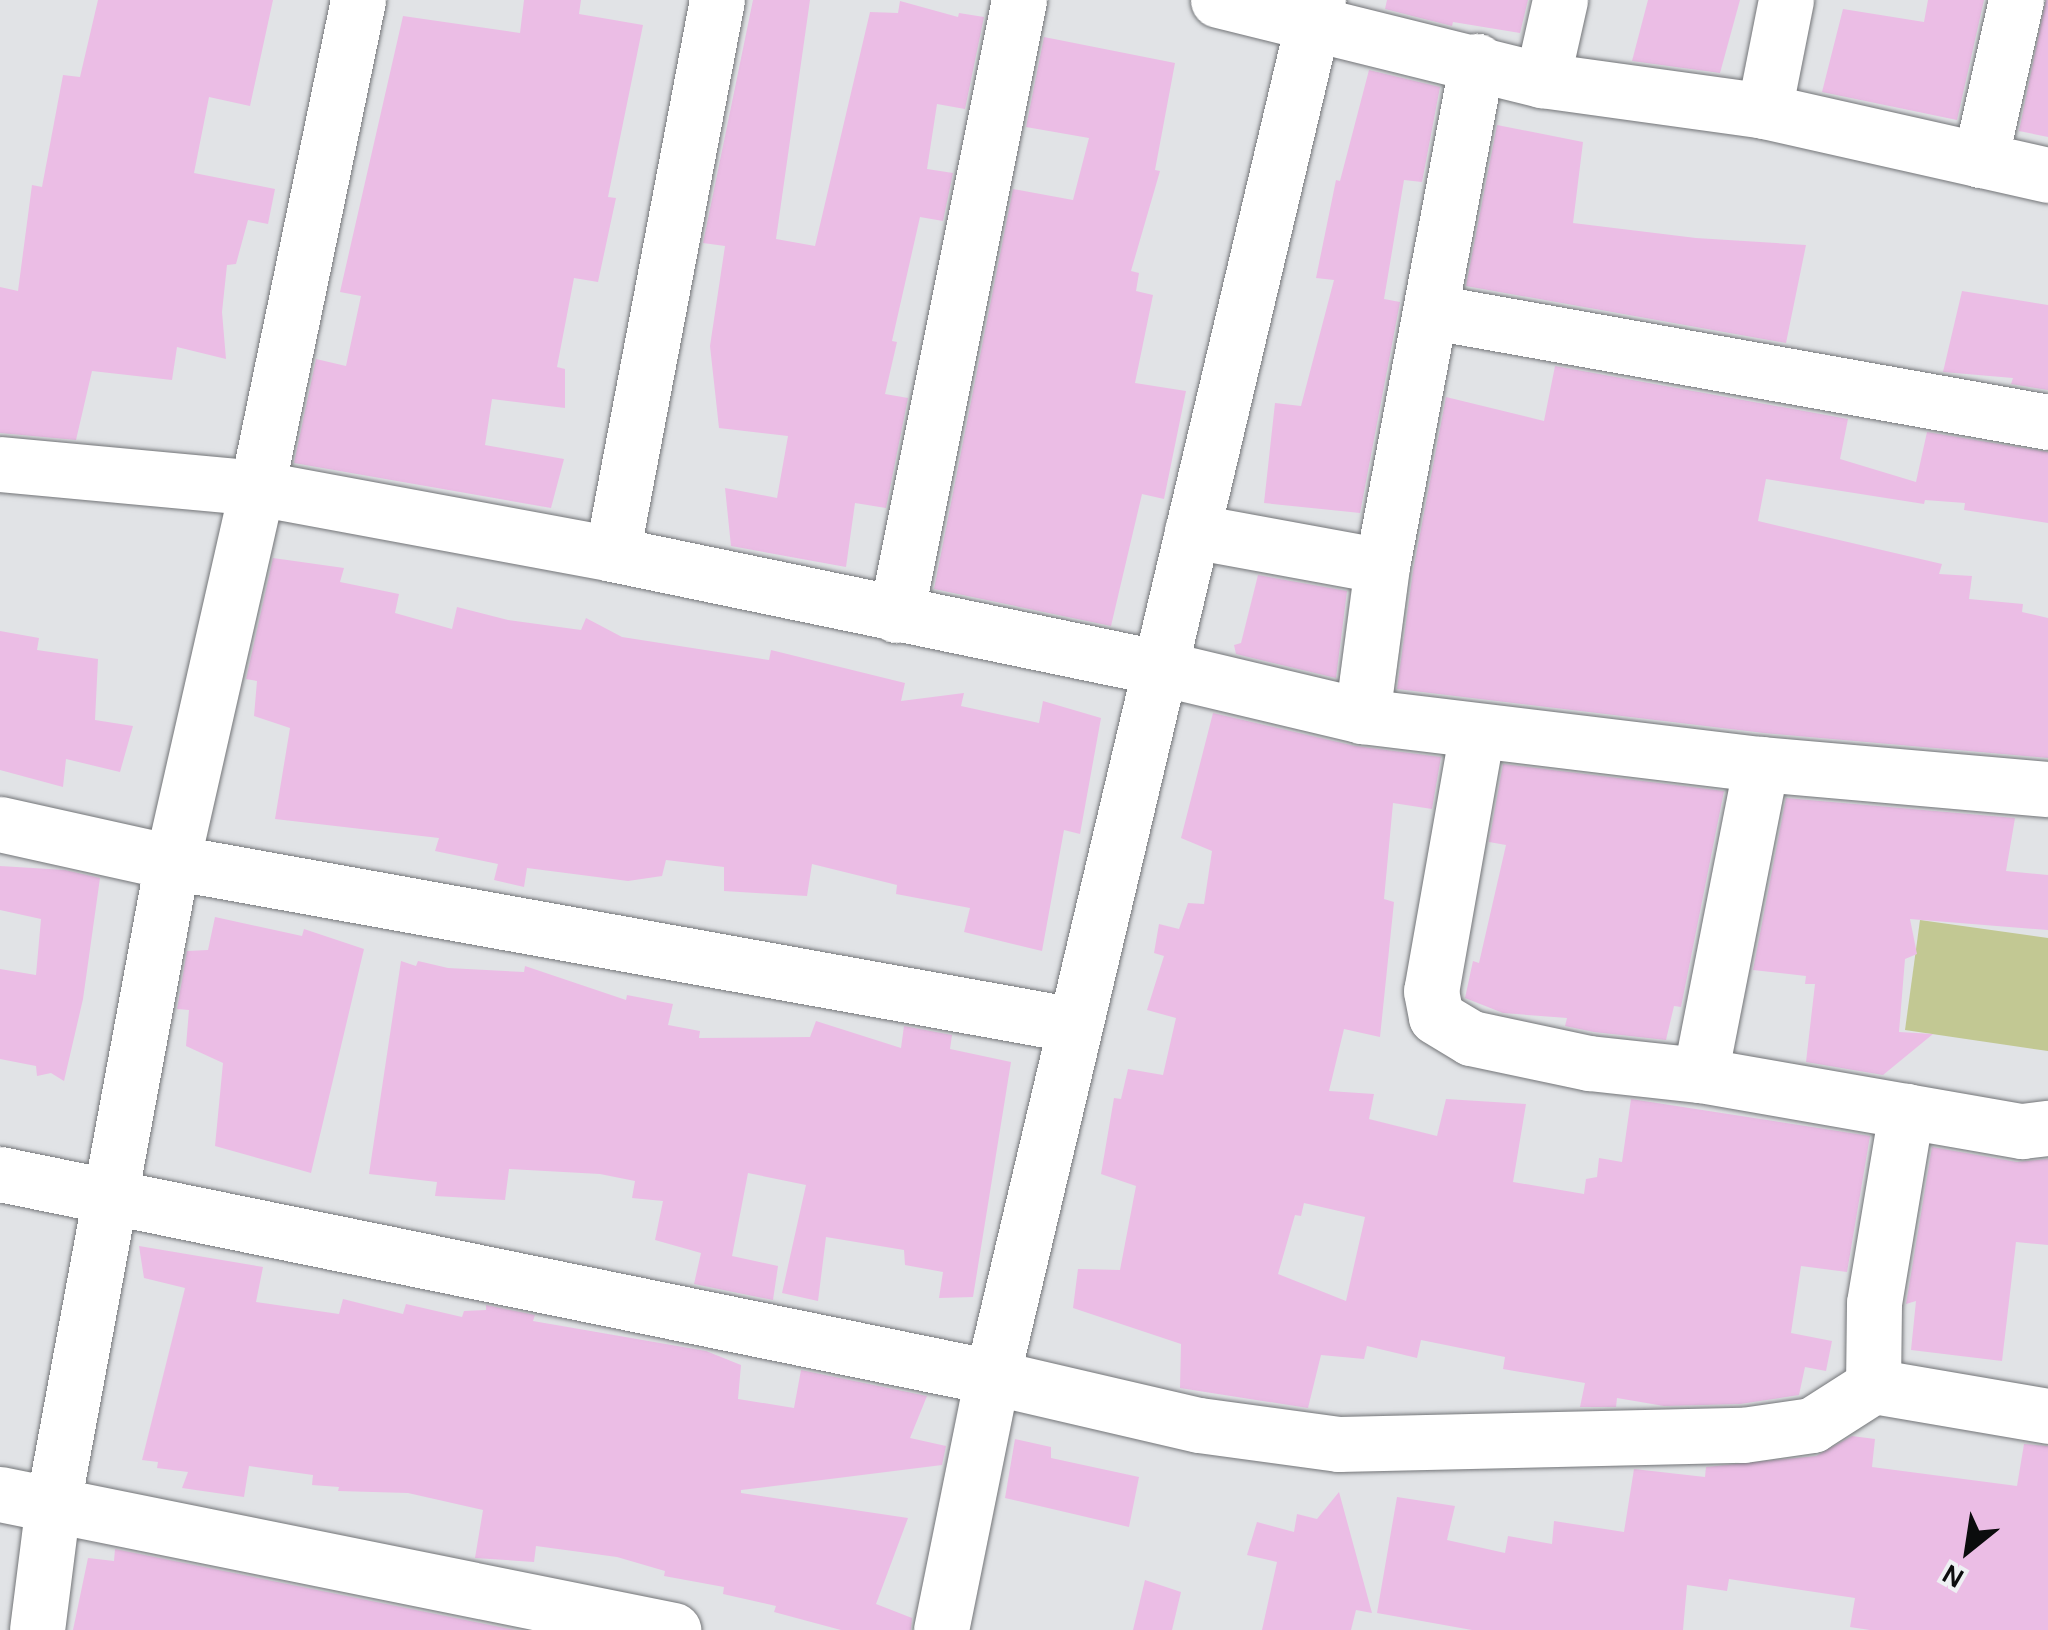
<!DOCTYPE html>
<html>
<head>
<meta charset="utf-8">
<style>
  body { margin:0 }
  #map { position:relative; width:2048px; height:1630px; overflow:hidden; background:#e1e3e6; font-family:Karla,sans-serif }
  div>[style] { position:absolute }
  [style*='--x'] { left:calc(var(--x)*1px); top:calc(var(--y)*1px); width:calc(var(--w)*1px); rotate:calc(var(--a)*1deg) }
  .green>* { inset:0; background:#c2c893 }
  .building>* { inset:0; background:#ebbde5 }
  .roads { filter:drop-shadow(0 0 2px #737578) drop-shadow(0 0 2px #737578) }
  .minor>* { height:55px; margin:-27.5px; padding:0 27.5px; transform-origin:27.5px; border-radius:27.5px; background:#fff }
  span { translate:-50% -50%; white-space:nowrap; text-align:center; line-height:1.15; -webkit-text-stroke:8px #eef0f3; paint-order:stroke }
  .north { position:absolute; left:1918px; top:1500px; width:100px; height:100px; -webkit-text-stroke:8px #eef0f3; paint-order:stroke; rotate:210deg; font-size:28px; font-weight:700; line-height:40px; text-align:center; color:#0b0c0d }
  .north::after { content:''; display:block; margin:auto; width:35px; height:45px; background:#0b0c0d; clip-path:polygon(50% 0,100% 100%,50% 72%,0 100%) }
</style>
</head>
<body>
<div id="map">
  <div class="green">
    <div style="clip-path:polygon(1920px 920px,2048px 938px,2048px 1051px,1905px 1030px)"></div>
  </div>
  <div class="building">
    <div style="clip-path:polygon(98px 0,273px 0,250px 106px,209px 97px,194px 173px,275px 189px,268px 224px,248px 220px,236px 264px,227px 265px,222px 312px,226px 359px,177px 347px,172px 380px,92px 371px,76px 440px,0 433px,0 287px,18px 291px,32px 185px,42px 187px,63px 75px,80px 77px)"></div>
    <div style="clip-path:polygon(524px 0,581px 0,579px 14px,643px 25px,608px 197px,616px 198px,598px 282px,574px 278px,557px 367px,565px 369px,565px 408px,492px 399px,485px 445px,564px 459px,551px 508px,294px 463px,316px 359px,346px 366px,361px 296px,340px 292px,403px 16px,520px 33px)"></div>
    <div style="clip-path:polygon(753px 0,810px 0,776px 239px,815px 246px,870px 12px,898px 13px,900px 1px,958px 17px,959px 13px,984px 17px,965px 109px,937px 104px,927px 169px,953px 173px,943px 221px,920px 217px,892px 341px,897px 342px,885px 394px,908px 398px,886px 508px,855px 503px,846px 567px,731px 546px,725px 488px,777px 498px,788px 436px,719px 428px,710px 346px,725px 246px,703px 243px)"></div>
    <div style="clip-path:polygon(1387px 0,1528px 0,1520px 33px,1453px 22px,1452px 26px,1385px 9px)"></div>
    <div style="clip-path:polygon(1648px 0,1740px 0,1720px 73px,1632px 61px)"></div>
    <div style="clip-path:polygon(1928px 0,1984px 0,1957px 120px,1822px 92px,1843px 9px,1924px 22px)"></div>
    <div style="clip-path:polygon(2046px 0,2048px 0,2048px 137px,2019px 131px)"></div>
    <div style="clip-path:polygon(1044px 37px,1175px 63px,1155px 170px,1160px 171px,1131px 271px,1139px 273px,1136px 291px,1153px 295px,1135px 383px,1186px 391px,1164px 499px,1142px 494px,1111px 626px,934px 589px,1013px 189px,1073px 200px,1089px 138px,1026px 127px)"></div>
    <div style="clip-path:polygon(1369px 70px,1440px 87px,1422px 182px,1404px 180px,1384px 299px,1400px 302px,1360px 513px,1264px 503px,1275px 403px,1301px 406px,1334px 280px,1316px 278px,1336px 180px,1340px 181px)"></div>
    <div style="clip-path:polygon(1497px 125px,1583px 142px,1573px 223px,1696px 238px,1806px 245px,1786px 343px,1466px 286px)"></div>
    <div style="clip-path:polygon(1962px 291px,2048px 305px,2048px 390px,2011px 384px,2013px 378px,1943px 372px)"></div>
    <div style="clip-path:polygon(1555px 366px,1848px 419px,1840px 459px,1916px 482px,1927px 432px,2048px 452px,2048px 523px,1964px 510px,1965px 503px,1925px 500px,1924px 504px,1766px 479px,1758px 521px,1942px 564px,1939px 574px,1972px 576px,1969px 599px,2023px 604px,2022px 612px,2048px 618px,2048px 758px,1764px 733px,1397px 689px,1413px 571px,1446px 397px,1544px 421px)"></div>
    <div style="clip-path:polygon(273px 558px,344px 568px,340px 582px,399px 594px,395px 613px,452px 629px,457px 607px,508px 620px,581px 630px,586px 618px,622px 637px,769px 660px,771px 650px,905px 683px,901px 701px,964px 693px,961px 706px,1039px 723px,1043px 701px,1101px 718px,1080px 834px,1064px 830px,1042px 951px,964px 932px,970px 908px,896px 894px,897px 885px,812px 864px,807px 896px,724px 891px,724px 867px,666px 860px,662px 876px,628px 881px,527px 868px,524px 887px,494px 880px,498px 864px,435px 851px,439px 838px,275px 819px,290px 728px,254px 716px,257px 681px,246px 679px)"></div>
    <div style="clip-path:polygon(1258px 575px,1347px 591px,1336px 678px,1236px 654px,1234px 645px,1241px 643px)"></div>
    <div style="clip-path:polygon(0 631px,39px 638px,37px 650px,98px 659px,95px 720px,133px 726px,120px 772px,66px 759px,63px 787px,0 770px)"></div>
    <div style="clip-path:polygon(evenodd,1213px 713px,1355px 746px,1441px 757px,1432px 809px,1393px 803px,1384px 899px,1394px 902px,1380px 1037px,1344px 1029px,1329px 1091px,1374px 1094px,1369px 1119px,1437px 1136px,1446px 1099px,1526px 1104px,1513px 1182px,1584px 1194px,1586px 1179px,1597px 1177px,1599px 1158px,1622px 1162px,1631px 1099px,1870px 1136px,1847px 1272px,1801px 1266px,1791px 1333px,1832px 1341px,1826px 1371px,1805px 1367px,1799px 1395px,1740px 1404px,1664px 1406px,1617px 1398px,1616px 1407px,1580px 1407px,1585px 1383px,1503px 1369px,1505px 1357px,1421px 1340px,1417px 1358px,1367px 1346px,1364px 1359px,1321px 1355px,1308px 1408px,1180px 1388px,1181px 1344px,1073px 1308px,1078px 1269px,1120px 1270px,1136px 1186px,1101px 1174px,1114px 1098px,1121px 1099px,1128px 1069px,1163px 1075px,1176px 1018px,1147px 1010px,1164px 956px,1154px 953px,1159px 924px,1179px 929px,1188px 903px,1204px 904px,1212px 851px,1181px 838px,1213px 713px,1304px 1203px,1365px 1217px,1346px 1301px,1278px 1274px,1295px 1215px,1301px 1216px,1304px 1203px)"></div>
    <div style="clip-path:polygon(1503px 764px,1724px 791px,1681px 1007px,1674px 1006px,1666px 1040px,1594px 1032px,1565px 1026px,1567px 1018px,1503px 1013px,1465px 998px,1473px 961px,1479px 963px,1506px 845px,1489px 842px)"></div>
    <div style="clip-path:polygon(1786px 798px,2015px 818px,2006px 871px,2048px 875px,2048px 930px,1910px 919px,1917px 954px,1905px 959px,1899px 1032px,1933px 1034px,1883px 1075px,1806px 1062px,1815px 984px,1805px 984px,1806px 976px,1753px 970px)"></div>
    <div style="clip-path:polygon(0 866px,65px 870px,100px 878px,83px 999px,64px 1081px,51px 1073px,37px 1076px,36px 1066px,0 1059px,0 969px,36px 975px,41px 919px,0 910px)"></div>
    <div style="clip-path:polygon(215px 917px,302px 936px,304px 929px,364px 949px,311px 1173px,215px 1146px,223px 1063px,186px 1046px,189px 1010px,177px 1009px,187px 951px,208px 950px)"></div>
    <div style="clip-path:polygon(401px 961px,416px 966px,418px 961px,448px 968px,524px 972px,525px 966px,626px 1000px,627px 995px,673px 1004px,668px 1025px,700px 1031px,699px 1038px,810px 1037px,816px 1021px,901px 1048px,904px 1026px,952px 1035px,950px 1049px,1011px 1062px,973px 1297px,939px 1298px,943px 1272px,905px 1265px,904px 1250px,826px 1237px,818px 1301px,782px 1293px,806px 1185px,748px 1173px,732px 1256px,778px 1266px,773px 1300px,694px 1284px,701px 1253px,655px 1240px,663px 1201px,632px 1198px,635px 1181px,600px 1174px,509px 1169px,505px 1200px,435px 1196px,437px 1182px,369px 1174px)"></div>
    <div style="clip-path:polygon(1932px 1147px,2017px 1162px,2048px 1159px,2048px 1245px,2016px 1242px,2002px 1361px,1911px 1350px,1916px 1301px,1906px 1304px)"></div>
    <div style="clip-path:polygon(139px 1246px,263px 1267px,256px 1302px,339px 1314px,343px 1299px,403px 1314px,406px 1304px,462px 1317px,464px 1311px,486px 1310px,486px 1305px,535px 1315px,533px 1321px,706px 1351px,741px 1365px,738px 1399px,794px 1408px,801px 1370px,927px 1396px,910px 1438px,946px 1446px,942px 1465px,741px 1490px,741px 1493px,908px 1518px,876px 1604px,912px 1618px,911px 1630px,841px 1630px,774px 1612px,776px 1606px,723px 1594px,724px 1587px,664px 1576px,665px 1571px,617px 1557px,536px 1546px,534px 1562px,475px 1558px,483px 1510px,408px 1493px,338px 1491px,339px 1487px,312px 1485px,313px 1475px,249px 1466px,244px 1497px,182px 1488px,188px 1472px,157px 1468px,158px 1462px,142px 1460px,185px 1288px,144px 1278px)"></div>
    <div style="clip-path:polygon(1852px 1436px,1875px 1439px,1872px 1467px,2017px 1486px,2024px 1444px,2048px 1446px,2048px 1630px,1870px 1630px,1850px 1627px,1855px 1598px,1729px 1579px,1727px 1591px,1687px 1585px,1683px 1630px,1472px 1630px,1377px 1613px,1397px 1497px,1455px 1506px,1447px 1540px,1505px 1553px,1508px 1536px,1552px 1544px,1554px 1521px,1624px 1532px,1634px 1469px,1705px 1477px,1706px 1467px,1816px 1456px)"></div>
    <div style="clip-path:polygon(1015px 1439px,1051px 1447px,1051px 1458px,1139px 1477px,1129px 1527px,1005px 1498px)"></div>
    <div style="clip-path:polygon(1339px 1492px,1372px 1613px,1356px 1610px,1351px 1630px,1262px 1630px,1277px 1562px,1247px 1555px,1257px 1522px,1294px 1532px,1297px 1514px,1317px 1519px)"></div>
    <div style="clip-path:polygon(115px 1549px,515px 1630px,73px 1630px,88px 1558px,114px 1561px)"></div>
    <div style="clip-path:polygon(1145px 1580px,1181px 1592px,1172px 1630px,1133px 1630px)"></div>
  </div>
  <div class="roads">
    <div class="minor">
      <div style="--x:1218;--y:0;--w:334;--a:13.9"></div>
      <div style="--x:1542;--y:80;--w:224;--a:7.9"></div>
      <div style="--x:1764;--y:111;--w:291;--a:12.7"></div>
      <div style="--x:1542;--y:80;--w:82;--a:-77.3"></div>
      <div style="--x:1764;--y:111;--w:113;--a:-78.8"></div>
      <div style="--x:1980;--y:160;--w:164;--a:-77.3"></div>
      <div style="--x:1433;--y:312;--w:625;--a:10.14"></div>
      <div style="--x:0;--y:464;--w:258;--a:5.3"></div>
      <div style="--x:257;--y:488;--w:361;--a:10.5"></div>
      <div style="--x:612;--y:554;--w:561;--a:11.73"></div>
      <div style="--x:1161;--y:668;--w:207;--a:13.4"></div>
      <div style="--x:1362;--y:716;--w:402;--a:6.9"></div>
      <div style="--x:1761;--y:764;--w:288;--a:5"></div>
      <div style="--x:1192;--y:531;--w:193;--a:10.4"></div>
      <div style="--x:612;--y:554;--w:564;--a:-79.27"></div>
      <div style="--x:896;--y:615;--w:627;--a:-78.69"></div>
      <div style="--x:1362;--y:716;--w:151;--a:-82.4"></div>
      <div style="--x:1382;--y:566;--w:514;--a:-79.35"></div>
      <div style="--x:1477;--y:731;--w:264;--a:100"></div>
      <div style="--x:1431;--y:991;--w:26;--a:79"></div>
      <div style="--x:1436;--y:1017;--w:41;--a:31"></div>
      <div style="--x:1471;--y:1038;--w:121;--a:12"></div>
      <div style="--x:1589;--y:1063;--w:112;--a:6.2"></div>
      <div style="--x:1700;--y:1075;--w:327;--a:9.9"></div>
      <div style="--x:2022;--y:1131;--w:26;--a:-7"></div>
      <div style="--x:0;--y:824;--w:176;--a:12.5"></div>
      <div style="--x:172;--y:862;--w:917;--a:10.24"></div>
      <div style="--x:1700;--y:1075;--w:317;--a:-78.9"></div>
      <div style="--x:0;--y:1174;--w:1013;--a:11.57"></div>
      <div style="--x:992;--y:1377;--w:212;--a:13.1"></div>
      <div style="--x:1199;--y:1425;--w:141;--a:7.7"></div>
      <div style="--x:1339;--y:1444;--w:404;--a:-1.3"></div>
      <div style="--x:1743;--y:1435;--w:70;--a:-8.2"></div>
      <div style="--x:1812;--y:1425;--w:72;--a:-32.6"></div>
      <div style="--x:1873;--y:1386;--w:178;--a:9.7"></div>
      <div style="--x:1873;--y:1386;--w:83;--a:-89.3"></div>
      <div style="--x:1874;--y:1303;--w:195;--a:-80.5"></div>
      <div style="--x:0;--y:1494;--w:687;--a:11.42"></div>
      <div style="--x:37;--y:1630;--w:127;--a:-82.8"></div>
      <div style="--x:53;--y:1504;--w:653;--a:-79.5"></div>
      <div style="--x:172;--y:862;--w:384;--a:-77.2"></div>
      <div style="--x:257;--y:488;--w:498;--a:-78.3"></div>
      <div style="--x:941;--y:1630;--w:258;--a:-78.6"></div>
      <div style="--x:992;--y:1377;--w:1415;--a:-76.68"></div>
    </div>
  </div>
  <div class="north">N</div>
</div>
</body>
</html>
